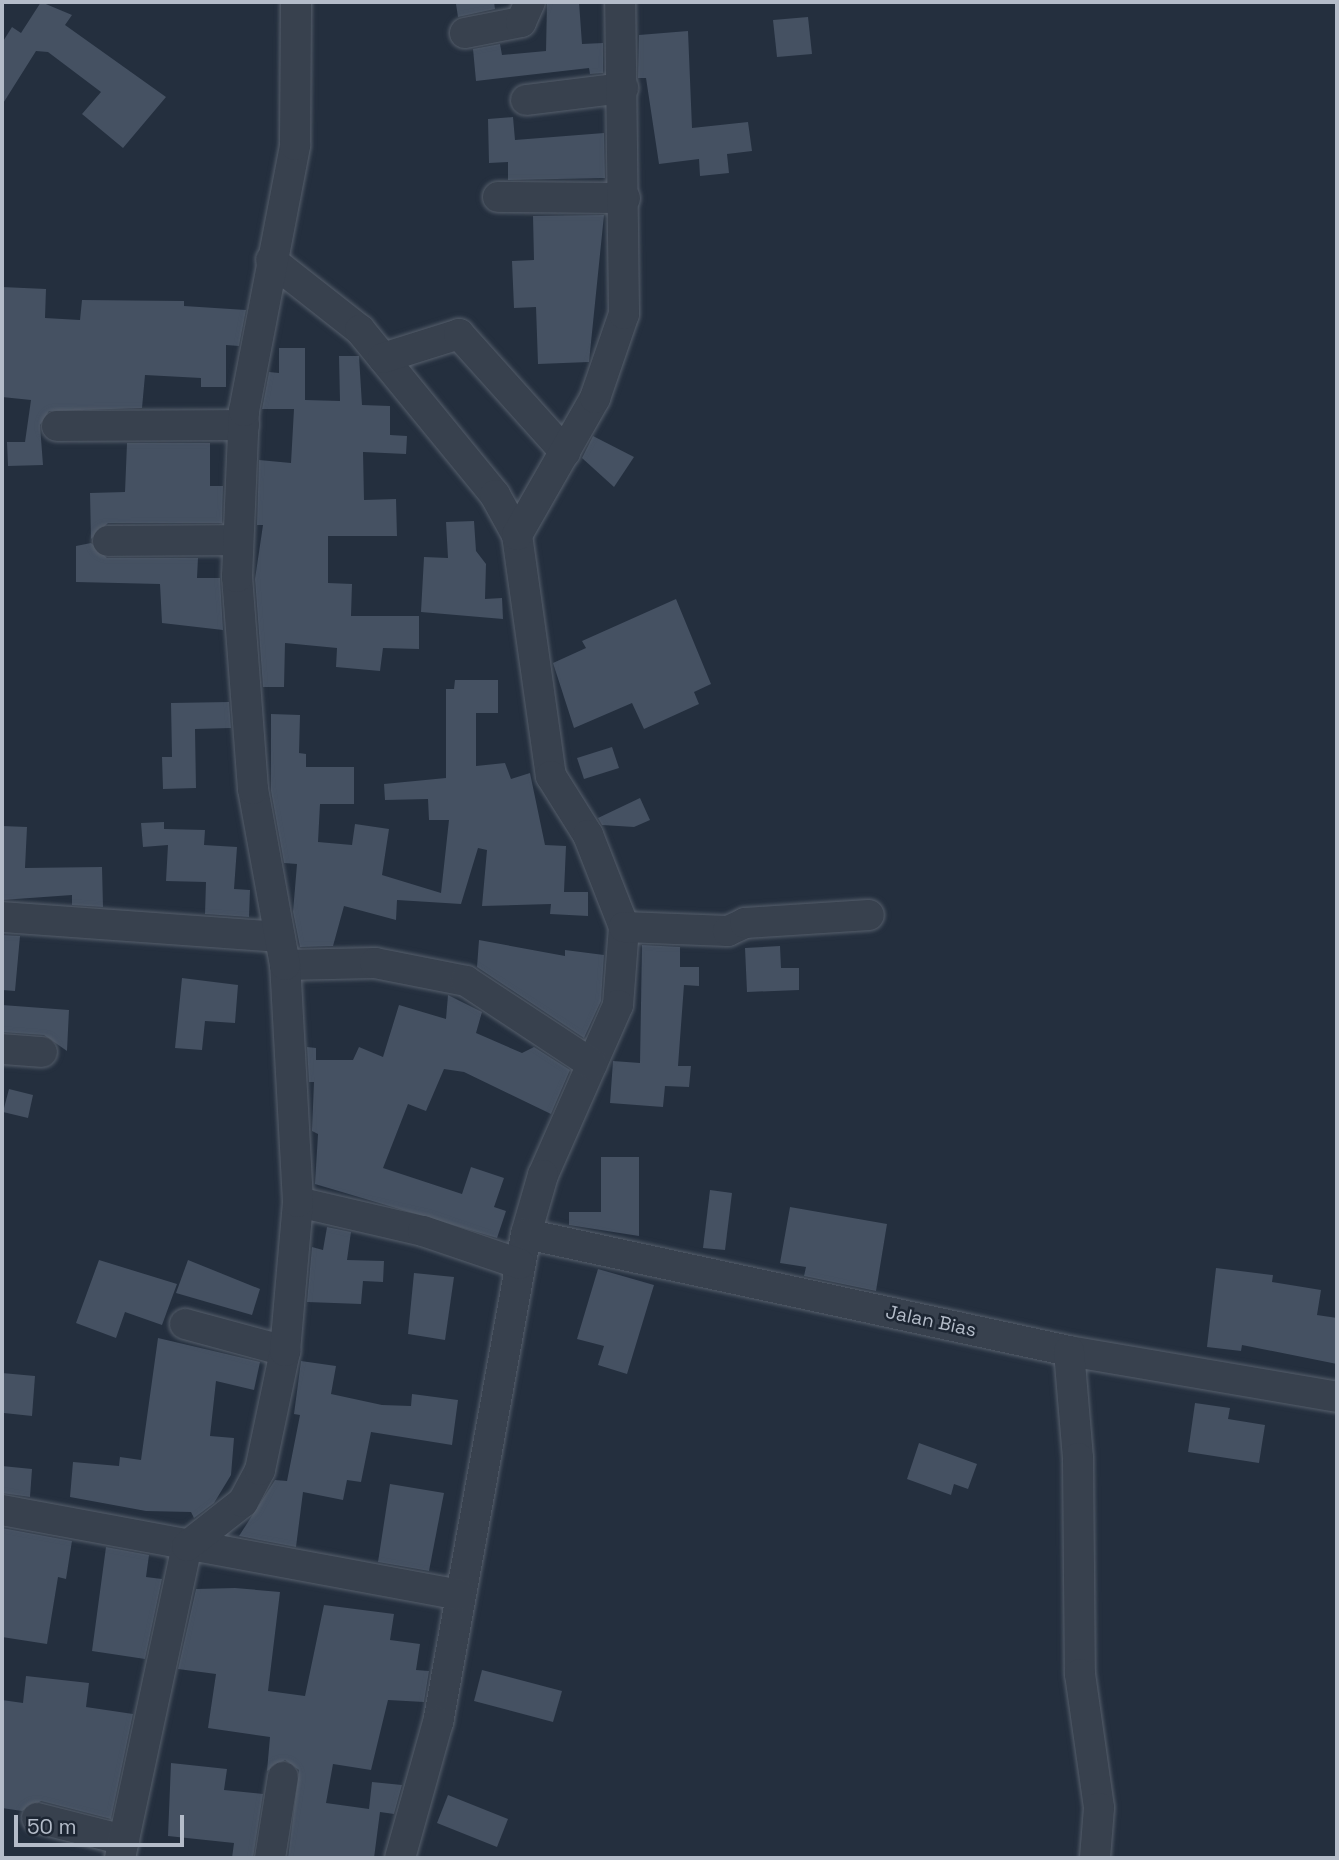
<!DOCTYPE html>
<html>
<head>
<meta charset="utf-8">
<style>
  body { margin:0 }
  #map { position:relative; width:1339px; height:1860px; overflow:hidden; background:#242f3e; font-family:"Space Grotesk",sans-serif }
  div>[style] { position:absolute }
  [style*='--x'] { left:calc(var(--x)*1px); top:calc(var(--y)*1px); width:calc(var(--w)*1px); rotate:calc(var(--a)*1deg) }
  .building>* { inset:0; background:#455162 }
  .roads { filter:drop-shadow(0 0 2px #565f6c) drop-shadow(0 0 2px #565f6c) }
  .minor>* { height:30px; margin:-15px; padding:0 15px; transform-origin:15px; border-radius:15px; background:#38414e }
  span { translate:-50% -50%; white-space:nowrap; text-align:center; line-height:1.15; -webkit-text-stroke:5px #1d2633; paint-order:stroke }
  .street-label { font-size:19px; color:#b4bcc9 }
  .frame { position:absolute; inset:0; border:4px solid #b4bcc9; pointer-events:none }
  .scale { position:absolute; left:14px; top:1815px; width:170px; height:32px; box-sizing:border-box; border:4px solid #b4bcc9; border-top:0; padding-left:9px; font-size:21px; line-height:24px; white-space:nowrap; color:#b4bcc9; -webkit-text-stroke:5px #1d2633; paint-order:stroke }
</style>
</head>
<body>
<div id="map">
  <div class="building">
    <div style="clip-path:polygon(41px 2px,72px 15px,65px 25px,166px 97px,123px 148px,82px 114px,101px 92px,48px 52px,36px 51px,2px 105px,2px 43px,12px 27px,21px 33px)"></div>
    <div style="clip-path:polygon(494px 2px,495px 9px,458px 17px,456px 4px)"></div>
    <div style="clip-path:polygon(547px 2px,579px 2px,582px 44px,603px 43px,603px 73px,590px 74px,589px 68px,476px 81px,473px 49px,500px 44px,502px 55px,546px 51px)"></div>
    <div style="clip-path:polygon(808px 17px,812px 54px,777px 57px,773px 20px)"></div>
    <div style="clip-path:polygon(688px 31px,692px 128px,748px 122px,752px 151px,727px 154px,729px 173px,700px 176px,699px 159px,659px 164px,646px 78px,638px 78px,639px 35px)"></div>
    <div style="clip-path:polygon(513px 117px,515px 140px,604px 133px,605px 178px,508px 180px,508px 162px,489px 163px,488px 119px)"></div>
    <div style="clip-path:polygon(604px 215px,589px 362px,538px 364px,536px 307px,514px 308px,512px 261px,534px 260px,533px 216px)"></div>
    <div style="clip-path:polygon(2px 287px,46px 289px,45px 318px,80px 320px,82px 300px,184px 301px,184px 306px,246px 310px,239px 346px,226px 345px,226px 387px,201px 387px,201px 378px,145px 375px,142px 408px,49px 411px,40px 425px,43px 465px,8px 466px,7px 442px,25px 442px,31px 400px,2px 397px)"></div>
    <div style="clip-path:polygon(279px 348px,305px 348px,305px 400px,340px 401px,339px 356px,359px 356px,362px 405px,390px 406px,390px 435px,407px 436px,406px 454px,363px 452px,364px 500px,396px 499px,397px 536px,328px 536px,328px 583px,352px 584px,351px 616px,419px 616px,419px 649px,383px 648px,380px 671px,336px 667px,337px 648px,285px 643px,284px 687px,263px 687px,255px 579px,263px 525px,257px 525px,259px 460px,291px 463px,294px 409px,262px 409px,269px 372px,279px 373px)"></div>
    <div style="clip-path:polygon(593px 436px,634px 457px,614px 487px,582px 458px)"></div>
    <div style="clip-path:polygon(127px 443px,210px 443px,210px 486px,223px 486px,222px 523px,108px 523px,91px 539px,90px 493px,125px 492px)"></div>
    <div style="clip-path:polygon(474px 521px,476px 551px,486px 564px,485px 599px,502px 598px,503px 619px,421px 612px,424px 557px,448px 558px,446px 522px)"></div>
    <div style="clip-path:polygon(91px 543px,107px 558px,198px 558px,197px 578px,220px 578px,223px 630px,162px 623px,160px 584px,76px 582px,76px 546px)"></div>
    <div style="clip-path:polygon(676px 599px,711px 684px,694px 692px,699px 704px,644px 729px,632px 703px,574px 728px,553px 663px,586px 648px,582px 641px)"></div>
    <div style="clip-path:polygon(455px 680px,498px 680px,498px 713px,476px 713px,476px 766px,505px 763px,511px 779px,530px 773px,545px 845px,566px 846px,564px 892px,588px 892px,588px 916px,550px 914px,551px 904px,482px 906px,487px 850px,478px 848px,461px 904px,397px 900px,396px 920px,344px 906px,333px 946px,300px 947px,293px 912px,297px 864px,284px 863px,271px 791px,271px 714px,300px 715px,299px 753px,306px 754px,306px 767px,354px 767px,354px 804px,320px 804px,318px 842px,352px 845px,355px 824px,389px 829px,382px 875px,441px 893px,449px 820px,429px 820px,428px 799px,385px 800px,384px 784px,446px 778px,446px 689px,454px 689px)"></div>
    <div style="clip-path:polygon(229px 702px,231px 728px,195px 729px,196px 788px,163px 789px,162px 757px,172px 757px,171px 703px)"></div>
    <div style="clip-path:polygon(612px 747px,619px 768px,584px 779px,577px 758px)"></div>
    <div style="clip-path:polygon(640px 798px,650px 820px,634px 827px,602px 825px,598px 818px)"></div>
    <div style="clip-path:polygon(164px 822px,164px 829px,205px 830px,204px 845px,237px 847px,234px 889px,250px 890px,249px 917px,205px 914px,206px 882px,166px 881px,168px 845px,143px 847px,141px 823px)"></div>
    <div style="clip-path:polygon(2px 826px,27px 827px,25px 868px,102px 867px,103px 907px,72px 905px,72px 895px,2px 900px)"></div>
    <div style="clip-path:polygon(2px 935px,20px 936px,15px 991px,2px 990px)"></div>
    <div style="clip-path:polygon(479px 940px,565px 956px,565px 950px,604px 955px,601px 1001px,584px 1038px,477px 967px)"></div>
    <div style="clip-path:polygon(642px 945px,680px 947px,680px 967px,699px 967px,699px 986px,684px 985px,678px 1066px,691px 1066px,689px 1087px,665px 1086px,663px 1107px,610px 1103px,613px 1061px,640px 1063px)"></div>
    <div style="clip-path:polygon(780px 946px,781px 968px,799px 968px,799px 990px,747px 992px,745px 948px)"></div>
    <div style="clip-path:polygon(182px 978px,238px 985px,235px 1023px,205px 1021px,202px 1050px,175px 1048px)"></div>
    <div style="clip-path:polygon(448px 995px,482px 1012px,476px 1033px,522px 1053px,534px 1047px,570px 1070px,551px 1114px,464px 1072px,444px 1069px,426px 1111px,408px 1104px,383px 1168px,462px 1194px,471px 1167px,504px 1178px,494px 1207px,506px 1211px,497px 1238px,315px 1184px,318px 1134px,312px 1131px,314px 1082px,309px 1082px,307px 1047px,316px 1048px,316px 1060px,353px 1060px,359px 1047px,383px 1057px,399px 1005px,446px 1019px)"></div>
    <div style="clip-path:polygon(2px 1005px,69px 1010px,67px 1051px,44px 1035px,2px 1032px)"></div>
    <div style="clip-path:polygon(9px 1089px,33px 1095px,28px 1118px,3px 1112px)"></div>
    <div style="clip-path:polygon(601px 1157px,639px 1157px,639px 1236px,569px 1225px,569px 1212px,601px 1212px)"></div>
    <div style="clip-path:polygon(710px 1190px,732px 1193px,725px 1250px,703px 1248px)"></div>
    <div style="clip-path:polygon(790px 1207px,887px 1224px,876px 1291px,804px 1276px,806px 1267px,780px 1263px)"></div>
    <div style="clip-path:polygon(327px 1227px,351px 1232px,347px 1260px,384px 1261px,383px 1282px,363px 1281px,361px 1304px,307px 1302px,312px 1247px,323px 1250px)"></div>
    <div style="clip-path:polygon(99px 1260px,177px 1284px,162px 1325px,125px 1312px,116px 1338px,76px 1323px)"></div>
    <div style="clip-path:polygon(188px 1260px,260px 1289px,252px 1315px,176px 1293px)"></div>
    <div style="clip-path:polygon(1216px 1268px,1273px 1275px,1272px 1282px,1321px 1290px,1317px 1315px,1337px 1318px,1337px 1364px,1242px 1345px,1241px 1351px,1207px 1347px)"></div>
    <div style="clip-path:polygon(598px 1269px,654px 1285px,627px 1374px,598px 1365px,604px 1346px,577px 1339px)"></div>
    <div style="clip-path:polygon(414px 1273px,454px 1277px,445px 1340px,408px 1334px)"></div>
    <div style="clip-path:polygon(158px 1338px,260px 1362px,254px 1390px,216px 1381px,210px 1436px,234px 1438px,231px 1475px,214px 1503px,194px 1518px,191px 1512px,146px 1511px,70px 1497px,73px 1462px,119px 1466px,120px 1457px,141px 1460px)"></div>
    <div style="clip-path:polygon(301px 1361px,336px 1366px,331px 1394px,382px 1405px,411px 1406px,412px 1394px,458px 1400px,452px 1445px,371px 1432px,361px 1482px,347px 1480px,343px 1500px,303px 1492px,296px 1547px,239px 1536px,275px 1480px,287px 1481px,300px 1415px,294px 1414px)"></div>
    <div style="clip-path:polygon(2px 1373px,35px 1376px,32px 1416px,4px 1413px)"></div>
    <div style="clip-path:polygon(1195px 1403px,1230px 1408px,1228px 1419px,1265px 1425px,1259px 1463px,1188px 1452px)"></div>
    <div style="clip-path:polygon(919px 1443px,977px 1464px,968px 1489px,954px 1484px,951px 1495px,907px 1479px)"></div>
    <div style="clip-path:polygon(2px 1466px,32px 1469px,30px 1497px,2px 1493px)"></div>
    <div style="clip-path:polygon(390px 1484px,444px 1493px,429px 1571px,378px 1562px)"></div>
    <div style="clip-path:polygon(2px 1528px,72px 1541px,66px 1579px,58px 1577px,47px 1644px,2px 1637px)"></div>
    <div style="clip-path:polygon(106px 1547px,149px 1555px,146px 1577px,162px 1579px,145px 1659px,92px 1651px)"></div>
    <div style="clip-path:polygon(235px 1588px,280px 1592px,268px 1691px,305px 1696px,324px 1605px,394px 1614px,390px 1640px,420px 1644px,416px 1670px,429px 1671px,424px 1702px,388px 1700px,371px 1770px,333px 1764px,326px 1803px,369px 1809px,372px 1782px,402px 1785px,394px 1814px,380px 1812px,374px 1858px,288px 1858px,299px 1770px,285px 1760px,267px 1771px,270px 1737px,208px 1728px,216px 1674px,178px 1669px,196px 1589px)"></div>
    <div style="clip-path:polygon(482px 1670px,562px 1691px,553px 1722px,474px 1701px)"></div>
    <div style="clip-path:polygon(26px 1676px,89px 1683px,86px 1707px,133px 1714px,111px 1819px,41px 1801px,22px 1811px,2px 1808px,2px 1700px,23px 1703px)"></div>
    <div style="clip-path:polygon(171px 1763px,227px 1769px,224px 1790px,263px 1794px,253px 1858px,232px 1858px,234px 1843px,168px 1836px)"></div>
    <div style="clip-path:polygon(448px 1795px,508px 1819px,497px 1847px,437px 1823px)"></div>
  </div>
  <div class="roads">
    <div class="minor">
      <div style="--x:465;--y:33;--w:57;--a:-11.1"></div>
      <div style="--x:521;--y:22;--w:22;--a:-66"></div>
      <div style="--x:526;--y:100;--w:98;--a:-7.1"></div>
      <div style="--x:498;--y:197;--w:127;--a:0.5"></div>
      <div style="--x:271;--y:260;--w:113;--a:38.2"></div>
      <div style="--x:360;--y:330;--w:213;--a:50.7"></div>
      <div style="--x:495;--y:495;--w:46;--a:61.2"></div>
      <div style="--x:517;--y:535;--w:243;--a:82"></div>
      <div style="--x:551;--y:776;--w:70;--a:57.9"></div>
      <div style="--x:588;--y:835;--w:99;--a:68.6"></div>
      <div style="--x:624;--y:927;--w:78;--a:94.4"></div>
      <div style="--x:618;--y:1005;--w:186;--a:113.8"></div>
      <div style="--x:543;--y:1175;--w:61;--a:106.1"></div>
      <div style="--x:526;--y:1234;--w:496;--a:100.2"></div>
      <div style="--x:438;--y:1722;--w:141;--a:105.6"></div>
      <div style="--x:383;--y:358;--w:80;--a:-17.5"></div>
      <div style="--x:459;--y:334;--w:159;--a:48.1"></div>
      <div style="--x:57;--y:426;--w:187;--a:-0.3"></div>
      <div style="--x:517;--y:535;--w:158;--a:-60.3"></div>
      <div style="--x:595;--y:398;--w:89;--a:-71"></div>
      <div style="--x:624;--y:314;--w:312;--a:-90.7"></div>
      <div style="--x:108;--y:541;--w:130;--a:-0.4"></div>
      <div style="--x:2;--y:917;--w:278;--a:4.1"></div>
      <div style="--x:624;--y:927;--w:104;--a:2.2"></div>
      <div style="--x:728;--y:931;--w:19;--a:-25"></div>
      <div style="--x:745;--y:923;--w:124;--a:-3.7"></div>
      <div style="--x:285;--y:965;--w:90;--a:-1.3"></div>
      <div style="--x:375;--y:963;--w:93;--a:11.2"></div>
      <div style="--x:466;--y:981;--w:151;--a:33.4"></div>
      <div style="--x:2;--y:1049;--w:40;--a:4.3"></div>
      <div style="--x:298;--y:1202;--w:128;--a:13.1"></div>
      <div style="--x:423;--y:1231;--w:102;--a:18.8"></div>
      <div style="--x:526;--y:1234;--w:555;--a:12.16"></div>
      <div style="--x:1069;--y:1351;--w:272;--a:9.7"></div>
      <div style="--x:185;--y:1324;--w:104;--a:15.1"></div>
      <div style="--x:1069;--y:1351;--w:107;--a:85.2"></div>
      <div style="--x:1078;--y:1458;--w:216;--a:89.5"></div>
      <div style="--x:1080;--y:1674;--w:135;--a:81.9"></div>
      <div style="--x:1099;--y:1808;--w:50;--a:94.6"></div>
      <div style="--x:2;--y:1510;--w:466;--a:10.5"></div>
      <div style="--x:37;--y:1818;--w:90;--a:14.2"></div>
      <div style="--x:120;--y:1858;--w:319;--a:-77.9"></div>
      <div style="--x:187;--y:1546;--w:71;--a:-38.2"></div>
      <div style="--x:243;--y:1502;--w:36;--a:-62"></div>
      <div style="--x:260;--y:1470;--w:122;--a:-78.1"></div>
      <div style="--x:285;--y:1351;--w:150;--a:-85"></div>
      <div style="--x:298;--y:1202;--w:237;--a:-93.1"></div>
      <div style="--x:285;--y:965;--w:179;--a:-100.3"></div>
      <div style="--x:253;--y:789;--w:213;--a:-94.3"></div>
      <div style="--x:237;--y:577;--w:166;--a:-87.6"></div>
      <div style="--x:244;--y:411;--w:271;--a:-79.1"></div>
      <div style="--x:295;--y:145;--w:143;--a:-89.6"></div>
      <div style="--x:270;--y:1858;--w:82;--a:-80.9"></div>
    </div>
  </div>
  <div class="street-label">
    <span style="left:931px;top:1321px;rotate:12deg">Jalan Bias</span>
  </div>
  <div class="frame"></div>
  <div class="scale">50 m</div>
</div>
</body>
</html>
